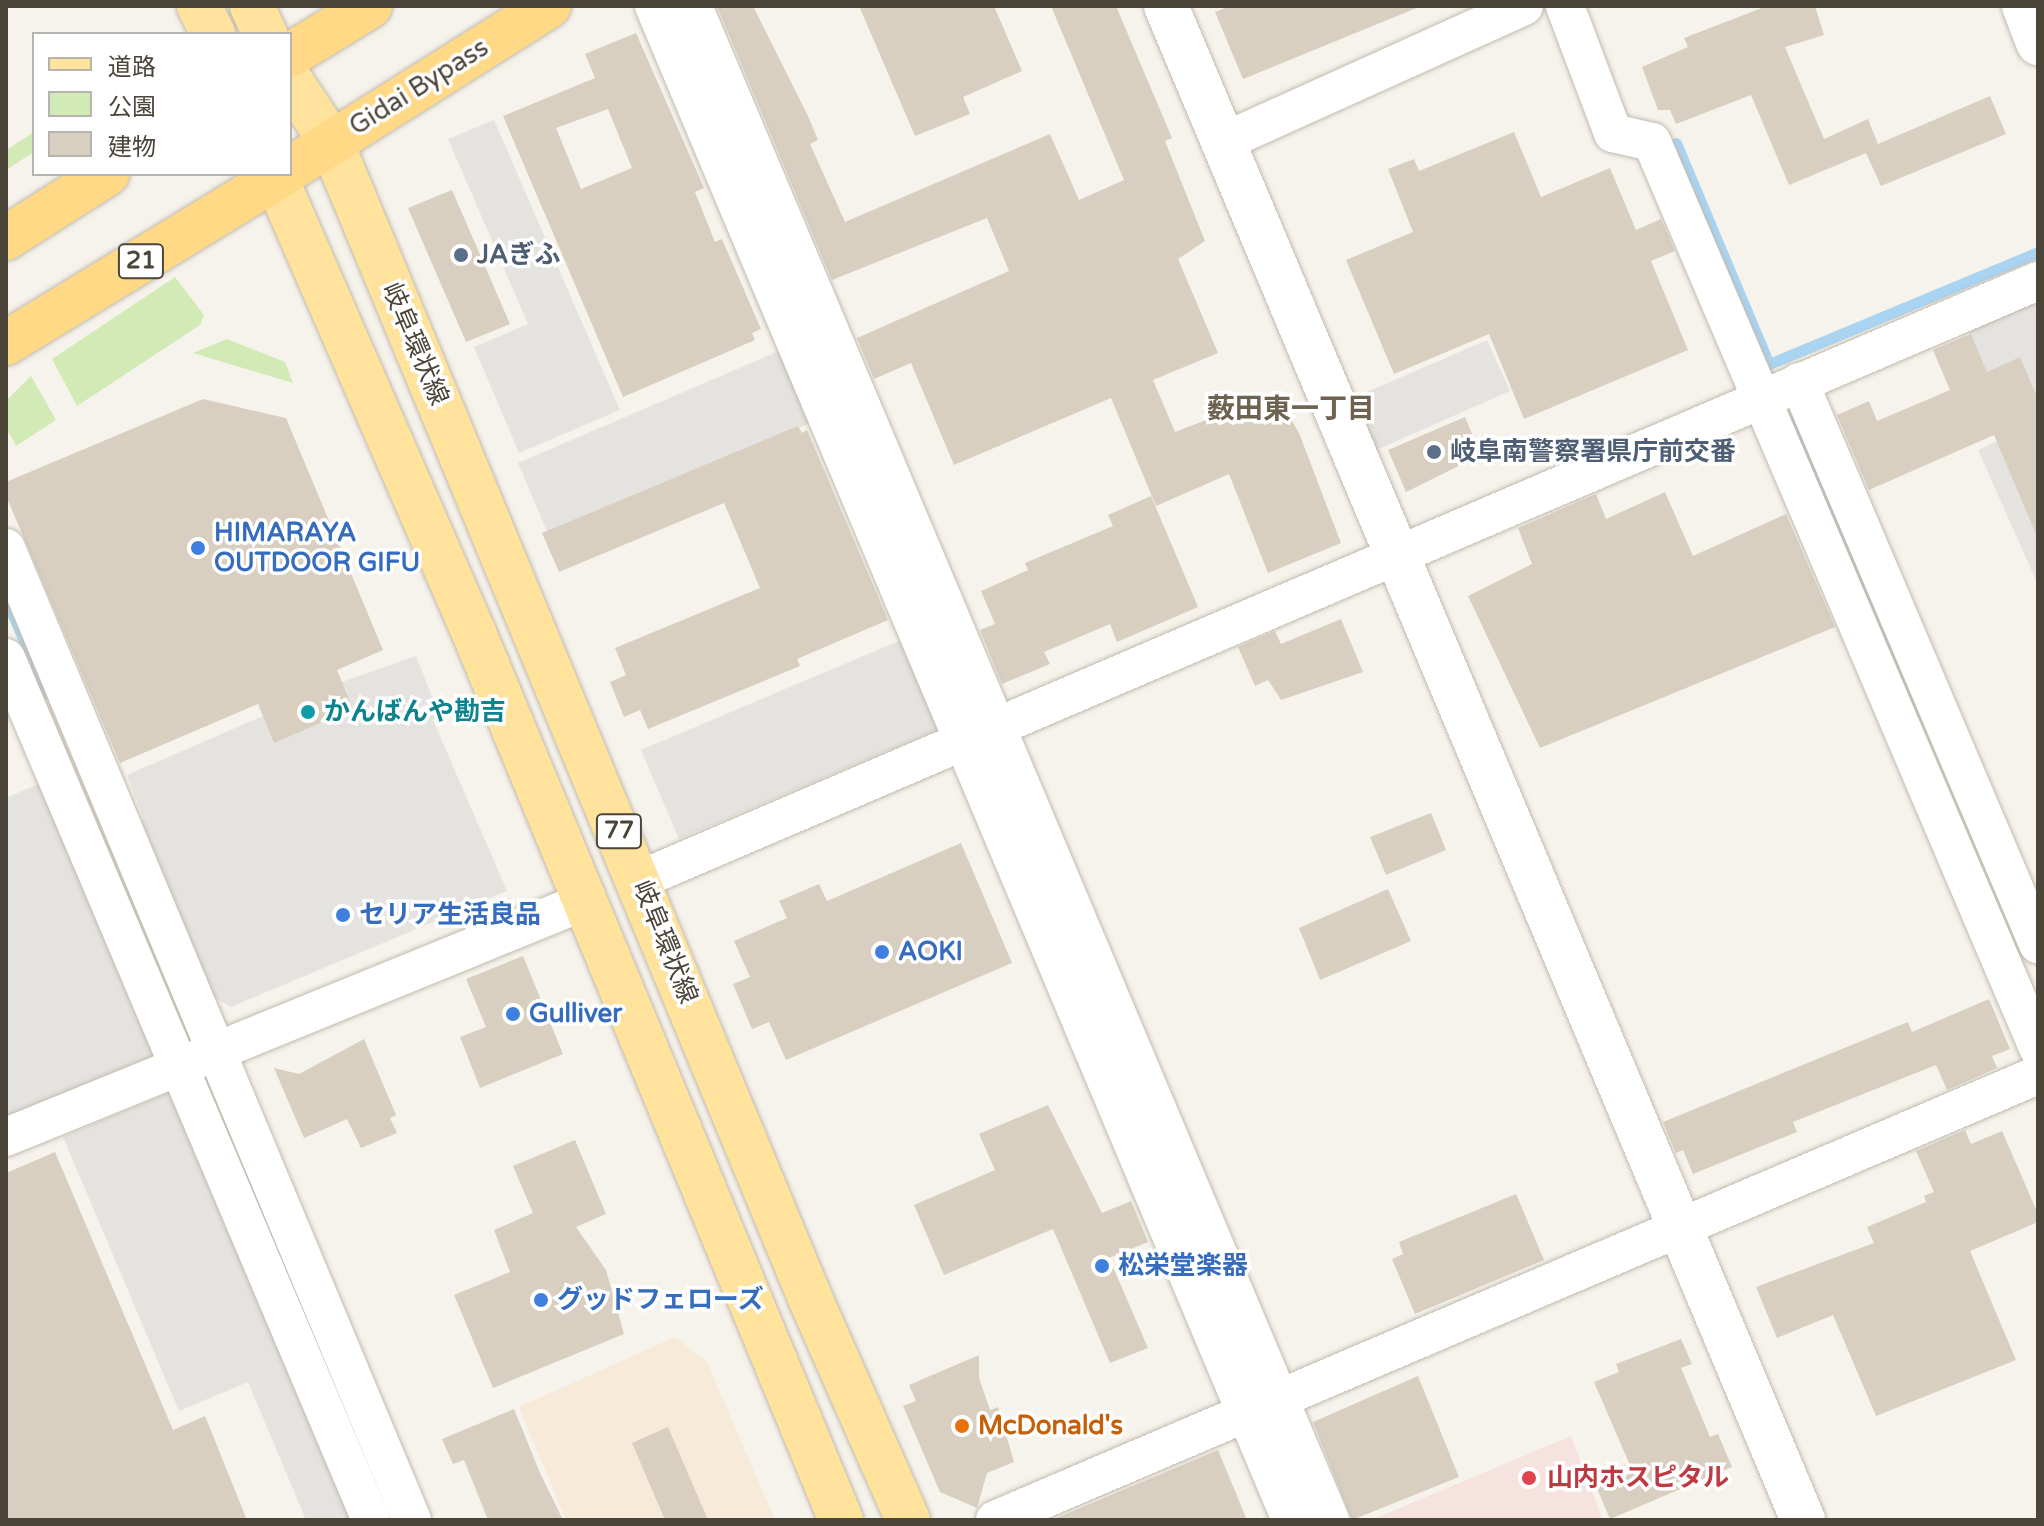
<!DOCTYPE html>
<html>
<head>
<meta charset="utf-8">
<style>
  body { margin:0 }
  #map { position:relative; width:2044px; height:1526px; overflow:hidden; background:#f6f3ec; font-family:"Varela Round","Noto Sans JP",sans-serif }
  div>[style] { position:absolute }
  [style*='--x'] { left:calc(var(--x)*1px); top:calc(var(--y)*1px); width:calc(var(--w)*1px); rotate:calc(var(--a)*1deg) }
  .commercial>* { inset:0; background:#f7ead8 }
  .medical>* { inset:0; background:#f6e3e0 }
  .green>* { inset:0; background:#d2eab5 }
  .parking>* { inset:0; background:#e5e3e0 }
  .stream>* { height:11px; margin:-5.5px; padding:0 5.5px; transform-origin:5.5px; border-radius:5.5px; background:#a9d4f2 }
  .building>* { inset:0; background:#d8cfc1 }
  .roads { filter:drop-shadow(0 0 2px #c2bbae) drop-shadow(0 0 2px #c2bbae) }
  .minor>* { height:38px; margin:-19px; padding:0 19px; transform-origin:19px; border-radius:19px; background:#fff }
  .tertiary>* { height:44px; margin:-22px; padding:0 22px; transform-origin:22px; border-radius:22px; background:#fff }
  .primary>* { height:44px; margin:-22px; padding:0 22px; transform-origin:22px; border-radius:22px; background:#ffe39c }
  .trunk>* { height:44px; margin:-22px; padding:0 22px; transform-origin:22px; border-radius:22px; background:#ffd985 }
  .dots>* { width:22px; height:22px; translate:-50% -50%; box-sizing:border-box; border:4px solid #fff; border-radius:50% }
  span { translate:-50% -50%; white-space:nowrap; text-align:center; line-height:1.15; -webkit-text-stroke:7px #fff; paint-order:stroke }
  .shield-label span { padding:2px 6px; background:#fff; border:2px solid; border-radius:6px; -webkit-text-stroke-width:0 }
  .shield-label { font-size:24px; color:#4b4439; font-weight:700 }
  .street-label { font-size:26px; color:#4b4439 }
  .service-label { font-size:26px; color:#4e5e75; font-weight:700 }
  .left { translate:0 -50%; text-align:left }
  .shop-label { font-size:26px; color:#366cbe; font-weight:700 }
  .culture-label { font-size:26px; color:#0d838f; font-weight:700 }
  .food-label { font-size:26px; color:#c56008; font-weight:700 }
  .health-label { font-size:26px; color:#be3a42; font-weight:700 }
  .neighbourhood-label { font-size:28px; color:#6e6250; font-weight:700 }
  .frame { position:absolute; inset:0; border:8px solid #4b4439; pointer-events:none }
  .legend { position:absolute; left:32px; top:32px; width:260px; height:144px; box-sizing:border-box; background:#fff; border:2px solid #b7b4b0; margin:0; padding:10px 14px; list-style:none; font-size:24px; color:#4b4439 }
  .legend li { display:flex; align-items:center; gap:16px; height:40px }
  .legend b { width:40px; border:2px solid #b7b4b0 }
</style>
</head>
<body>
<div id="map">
  <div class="commercial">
    <div style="clip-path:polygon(675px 1337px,707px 1362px,775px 1520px,566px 1520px,519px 1407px)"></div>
  </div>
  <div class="medical">
    <div style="clip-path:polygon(1571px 1436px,1603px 1520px,1371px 1520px)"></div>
  </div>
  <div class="green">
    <div style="clip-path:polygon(34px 132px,34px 152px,6px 170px,6px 150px)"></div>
    <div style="clip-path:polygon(175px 277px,204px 315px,200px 325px,77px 406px,52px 359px)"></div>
    <div style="clip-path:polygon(227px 339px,285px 362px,293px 383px,193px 353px)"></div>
    <div style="clip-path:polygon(31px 376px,56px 420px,16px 446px,6px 428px,6px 401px)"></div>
  </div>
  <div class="parking">
    <div style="clip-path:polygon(494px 120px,620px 410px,519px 453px,474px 347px,528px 324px,448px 139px)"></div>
    <div style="clip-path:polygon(2038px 284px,2038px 585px,1978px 450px,2014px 433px,1962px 317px)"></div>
    <div style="clip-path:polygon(1487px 340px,1510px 391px,1376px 450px,1353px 398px)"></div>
    <div style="clip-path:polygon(786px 348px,817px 420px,548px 534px,518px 463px)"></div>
    <div style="clip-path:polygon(906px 638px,944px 727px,679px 839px,641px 750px)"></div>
    <div style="clip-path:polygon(416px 656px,440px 717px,433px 720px,507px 891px,231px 1007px,208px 994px,137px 823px,144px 820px,127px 775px,263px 716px,353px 709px,342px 682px)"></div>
    <div style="clip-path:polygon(59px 775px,172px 1052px,6px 1119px,6px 798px)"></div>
    <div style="clip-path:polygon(172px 1091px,372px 1520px,306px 1520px,248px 1382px,179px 1411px,63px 1137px)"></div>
  </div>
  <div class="stream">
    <div style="--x:1676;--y:143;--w:240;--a:67.2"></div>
    <div style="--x:1769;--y:364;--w:291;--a:-22.6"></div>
    <div style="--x:1793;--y:419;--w:323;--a:67.4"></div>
    <div style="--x:6;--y:598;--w:103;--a:67.2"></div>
  </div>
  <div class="building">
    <div style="clip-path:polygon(717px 6px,753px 6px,808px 116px,818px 140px,810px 144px,845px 222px,1050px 134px,1079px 200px,1124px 180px,1051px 6px,1116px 6px,1172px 138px,1165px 141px,1205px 241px,1178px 259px,1218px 353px,1153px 380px,1175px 432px,1276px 393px,1299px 433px,1341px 543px,1268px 573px,1229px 474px,1156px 506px,1111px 398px,954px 465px,911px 363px,874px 379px,857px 338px,1009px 271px,987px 218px,832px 280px)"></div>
    <div style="clip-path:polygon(859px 6px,994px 6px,1022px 71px,963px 97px,970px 114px,915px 136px)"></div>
    <div style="clip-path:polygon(1230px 6px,1418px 6px,1419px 7px,1243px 79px,1215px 12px)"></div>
    <div style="clip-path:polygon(1767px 6px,1815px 6px,1824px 35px,1785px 47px,1824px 139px,1868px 119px,1878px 144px,1990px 96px,2006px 134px,1881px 186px,1866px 153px,1789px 185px,1751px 95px,1676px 124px,1670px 110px,1658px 110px,1642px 67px,1688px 47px,1684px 38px)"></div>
    <div style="clip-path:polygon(evenodd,636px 33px,704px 188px,695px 192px,715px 242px,722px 239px,761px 329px,752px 333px,755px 340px,623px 397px,503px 116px,595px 78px,585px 54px,636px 33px,608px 109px,632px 168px,581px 189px,556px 128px,608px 109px)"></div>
    <div style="clip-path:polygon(1514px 132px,1541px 197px,1610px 168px,1636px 230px,1661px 219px,1675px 251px,1651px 261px,1688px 350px,1524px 419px,1489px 334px,1394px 374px,1346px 260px,1413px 232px,1388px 169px,1414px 159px,1419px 171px)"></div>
    <div style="clip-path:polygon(452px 190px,510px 324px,466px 342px,408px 208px)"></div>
    <div style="clip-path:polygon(1971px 334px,1987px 372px,2020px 357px,2038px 399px,2038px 539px,1994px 435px,1869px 490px,1837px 415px,1869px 401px,1877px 421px,1950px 390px,1933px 350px)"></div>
    <div style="clip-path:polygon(203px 399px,286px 418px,383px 650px,337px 670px,353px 709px,274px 743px,258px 704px,120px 763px,6px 496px,6px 482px)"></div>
    <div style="clip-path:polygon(1465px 417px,1481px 455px,1406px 492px,1388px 450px)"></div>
    <div style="clip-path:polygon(798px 426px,802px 433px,807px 430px,888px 620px,797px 659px,800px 666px,648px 729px,640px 710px,624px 717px,610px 682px,626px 675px,615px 648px,760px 588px,724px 503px,559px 572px,542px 533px)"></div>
    <div style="clip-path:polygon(1665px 492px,1693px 556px,1786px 514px,1835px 627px,1540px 748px,1468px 596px,1532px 564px,1518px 528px,1596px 494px,1606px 519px)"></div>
    <div style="clip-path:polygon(1151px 496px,1198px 607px,1117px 642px,1110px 624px,1044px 652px,1050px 664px,1002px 684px,980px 630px,995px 624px,981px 591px,1028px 570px,1025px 563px,1113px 526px,1108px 515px)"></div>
    <div style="clip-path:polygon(1341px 619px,1363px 672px,1281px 700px,1268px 680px,1255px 686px,1238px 647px,1275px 631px,1281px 644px)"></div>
    <div style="clip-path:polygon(1431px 813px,1446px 850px,1386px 875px,1370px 837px)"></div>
    <div style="clip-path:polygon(961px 843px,1012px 963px,786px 1060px,769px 1022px,752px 1029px,733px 984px,750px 977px,734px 941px,787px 918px,779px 901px,819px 884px,827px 901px)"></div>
    <div style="clip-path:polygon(1388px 889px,1411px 941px,1320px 980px,1299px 928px)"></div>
    <div style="clip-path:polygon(523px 956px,563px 1054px,480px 1088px,460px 1037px,486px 1027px,466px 979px)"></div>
    <div style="clip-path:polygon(1989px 999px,2010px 1049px,1992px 1056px,1997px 1068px,1947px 1090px,1936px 1065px,1793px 1122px,1797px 1132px,1693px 1174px,1683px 1150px,1676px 1153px,1663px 1122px,1908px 1022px,1912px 1032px)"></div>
    <div style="clip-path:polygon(364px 1039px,396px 1115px,390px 1118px,397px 1133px,361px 1148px,347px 1119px,304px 1138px,274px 1068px,299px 1074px)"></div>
    <div style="clip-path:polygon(1048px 1105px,1102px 1213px,1131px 1201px,1148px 1242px,1109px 1258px,1148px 1348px,1110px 1363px,1053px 1229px,944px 1275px,914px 1205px,995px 1170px,979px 1134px)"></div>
    <div style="clip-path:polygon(1965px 1130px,1971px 1144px,2002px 1131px,2038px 1214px,2038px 1222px,1970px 1251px,2016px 1360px,1876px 1416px,1833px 1315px,1777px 1338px,1756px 1287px,1874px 1243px,1867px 1227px,1926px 1202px,1924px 1196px,1934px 1192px,1916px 1151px)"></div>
    <div style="clip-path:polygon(575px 1140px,606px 1214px,576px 1227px,606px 1270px,624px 1334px,493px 1388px,454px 1295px,510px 1272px,494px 1230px,533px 1213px,513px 1166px)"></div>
    <div style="clip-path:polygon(55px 1152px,173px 1430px,205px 1416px,247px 1520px,6px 1520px,6px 1173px)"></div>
    <div style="clip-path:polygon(1516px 1194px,1544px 1260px,1415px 1314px,1392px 1259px,1403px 1254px,1399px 1242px)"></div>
    <div style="clip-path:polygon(1681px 1339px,1692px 1364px,1681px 1368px,1710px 1437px,1718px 1434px,1732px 1467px,1610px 1519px,1593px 1479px,1629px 1463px,1594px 1382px,1619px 1372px,1616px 1364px)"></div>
    <div style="clip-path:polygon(979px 1355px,979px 1378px,990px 1410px,998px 1407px,1014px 1462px,987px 1473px,977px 1508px,940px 1492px,903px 1406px,916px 1401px,909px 1385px)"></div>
    <div style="clip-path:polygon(1418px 1376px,1459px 1477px,1352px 1520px,1313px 1422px)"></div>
    <div style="clip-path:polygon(514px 1409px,540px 1473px,563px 1520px,488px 1520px,464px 1460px,453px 1464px,442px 1439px)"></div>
    <div style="clip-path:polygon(668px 1427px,708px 1520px,665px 1520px,632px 1443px)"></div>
    <div style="clip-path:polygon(1218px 1450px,1247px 1520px,1052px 1520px)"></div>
  </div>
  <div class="roads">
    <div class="minor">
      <div style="--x:654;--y:6;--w:1643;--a:67.18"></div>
      <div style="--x:693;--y:6;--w:1643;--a:67.18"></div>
      <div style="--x:1565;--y:6;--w:136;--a:69.3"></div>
      <div style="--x:1613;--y:133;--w:40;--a:13"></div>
      <div style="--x:1652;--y:142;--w:985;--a:66.92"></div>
      <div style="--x:1223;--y:142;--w:330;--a:-24.3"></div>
      <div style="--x:1799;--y:382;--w:611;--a:66.96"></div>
      <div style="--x:6;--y:548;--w:1053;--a:67.33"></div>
      <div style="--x:6;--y:658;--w:936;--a:67.05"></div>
      <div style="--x:639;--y:880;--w:1522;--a:-23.18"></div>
      <div style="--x:6;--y:1137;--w:623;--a:-22.16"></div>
      <div style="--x:995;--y:1520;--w:1134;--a:-23.11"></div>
    </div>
    <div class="tertiary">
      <div style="--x:1166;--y:6;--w:1643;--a:67.18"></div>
      <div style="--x:2024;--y:6;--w:40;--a:69"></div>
    </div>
    <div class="primary">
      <div style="--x:199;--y:6;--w:31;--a:63"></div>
      <div style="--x:252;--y:6;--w:31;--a:65"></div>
      <div style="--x:290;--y:80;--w:74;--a:56.5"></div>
      <div style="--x:331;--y:142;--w:1251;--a:67.49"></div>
      <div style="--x:810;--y:1298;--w:243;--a:66.2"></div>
      <div style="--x:274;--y:174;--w:501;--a:66.46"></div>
      <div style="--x:474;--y:633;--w:960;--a:67.52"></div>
    </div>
    <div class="trunk">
      <div style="--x:290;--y:55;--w:94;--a:-31.5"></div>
      <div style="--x:290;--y:169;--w:306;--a:-32.2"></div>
      <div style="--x:6;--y:238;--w:120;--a:-32.4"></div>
      <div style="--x:6;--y:343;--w:324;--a:-31.4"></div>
    </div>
  </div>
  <div class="dots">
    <div style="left:461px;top:255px;background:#5c6f8a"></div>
    <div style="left:1434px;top:452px;background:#5c6f8a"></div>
    <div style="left:198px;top:548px;background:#3f7fe0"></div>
    <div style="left:308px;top:712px;background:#0f9aa8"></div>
    <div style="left:343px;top:915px;background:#3f7fe0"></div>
    <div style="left:882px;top:952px;background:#3f7fe0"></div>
    <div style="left:513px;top:1014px;background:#3f7fe0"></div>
    <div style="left:1102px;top:1266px;background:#3f7fe0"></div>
    <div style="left:541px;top:1300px;background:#3f7fe0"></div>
    <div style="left:962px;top:1426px;background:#e8710a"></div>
    <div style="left:1529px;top:1478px;background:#e0444e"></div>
  </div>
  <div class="shield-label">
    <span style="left:141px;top:261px">21</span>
    <span style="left:619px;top:831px">77</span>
  </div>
  <div class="street-label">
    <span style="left:419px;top:87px;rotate:-32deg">Gidai Bypass</span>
    <span style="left:415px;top:344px;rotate:67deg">岐阜環状線</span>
    <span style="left:665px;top:942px;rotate:68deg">岐阜環状線</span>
  </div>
  <div class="service-label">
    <span class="left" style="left:477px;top:255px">JAぎふ</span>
    <span class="left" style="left:1450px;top:452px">岐阜南警察署県庁前交番</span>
  </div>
  <div class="shop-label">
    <span class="left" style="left:214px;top:548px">HIMARAYA<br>OUTDOOR GIFU</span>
    <span class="left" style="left:359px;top:915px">セリア生活良品</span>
    <span class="left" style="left:898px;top:952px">AOKI</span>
    <span class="left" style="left:529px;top:1014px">Gulliver</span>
    <span class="left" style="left:1118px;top:1266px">松栄堂楽器</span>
    <span class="left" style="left:557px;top:1300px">グッドフェローズ</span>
  </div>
  <div class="culture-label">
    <span class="left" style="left:324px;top:712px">かんばんや勘吉</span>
  </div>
  <div class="food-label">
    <span class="left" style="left:978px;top:1426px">McDonald's</span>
  </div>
  <div class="health-label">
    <span class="left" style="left:1547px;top:1478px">山内ホスピタル</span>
  </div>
  <div class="neighbourhood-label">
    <span style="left:1291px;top:409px">薮田東一丁目</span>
  </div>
  <div class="frame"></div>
  <ul class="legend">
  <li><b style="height:10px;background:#ffe39c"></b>道路</li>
  <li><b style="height:22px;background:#d2eab5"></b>公園</li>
  <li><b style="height:22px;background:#d8cfc1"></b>建物</li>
  </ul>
</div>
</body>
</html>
